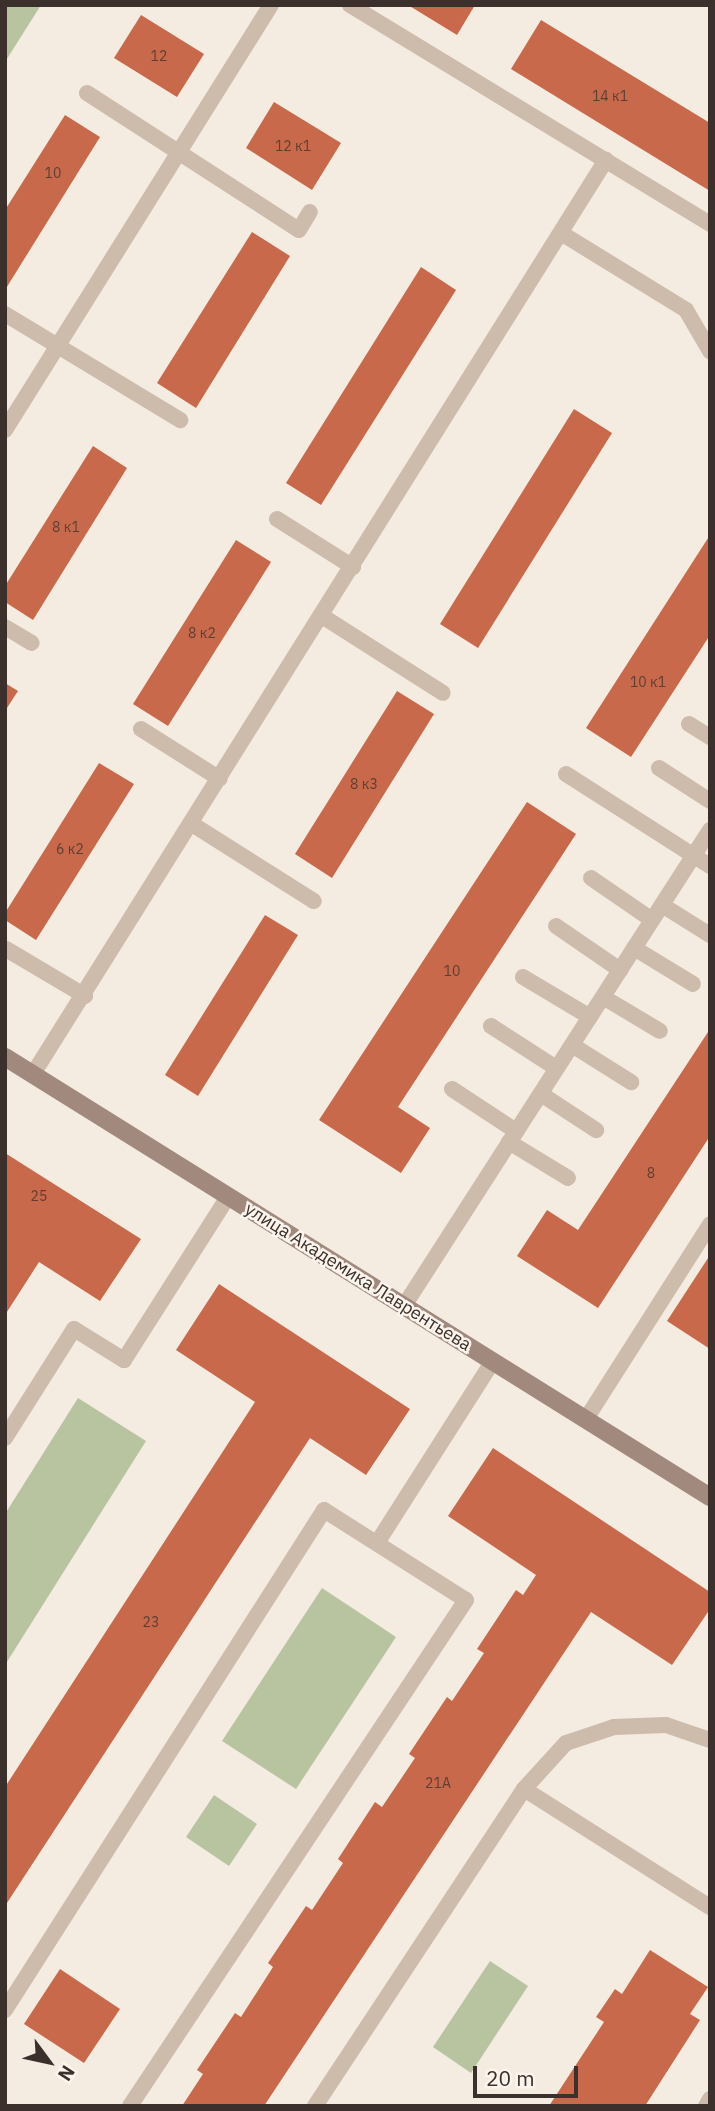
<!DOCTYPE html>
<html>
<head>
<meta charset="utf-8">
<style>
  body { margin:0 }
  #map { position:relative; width:715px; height:2111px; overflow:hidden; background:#f4ebe1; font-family:"IBM Plex Sans",sans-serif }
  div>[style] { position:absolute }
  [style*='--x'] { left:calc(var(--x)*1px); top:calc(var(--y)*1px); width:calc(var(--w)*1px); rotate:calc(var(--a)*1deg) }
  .green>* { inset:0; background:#b8c4a0 }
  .building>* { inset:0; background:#c8694b }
  .lane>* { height:16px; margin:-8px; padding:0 8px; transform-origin:8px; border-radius:8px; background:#cdbbac }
  .secondary>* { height:18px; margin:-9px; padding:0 9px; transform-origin:9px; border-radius:9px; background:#a18a7d }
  span { translate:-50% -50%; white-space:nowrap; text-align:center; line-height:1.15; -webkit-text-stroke:5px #fbf5ee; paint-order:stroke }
  .number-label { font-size:14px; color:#5e3e33 }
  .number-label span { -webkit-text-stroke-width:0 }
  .street-label { font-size:18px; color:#3b302b }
  .frame { position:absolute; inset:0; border:7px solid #3b302b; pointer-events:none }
  .north { position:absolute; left:14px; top:2027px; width:70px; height:70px; -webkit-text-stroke:5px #fbf5ee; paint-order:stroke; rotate:123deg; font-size:19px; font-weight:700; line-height:28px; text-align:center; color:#3b302b }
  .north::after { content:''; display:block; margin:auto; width:24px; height:32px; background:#3b302b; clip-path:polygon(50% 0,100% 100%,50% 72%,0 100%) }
  .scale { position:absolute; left:473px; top:2066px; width:105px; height:32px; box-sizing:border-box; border:4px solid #3b302b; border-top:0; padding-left:9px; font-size:21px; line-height:24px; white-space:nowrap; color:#3b302b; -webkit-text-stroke:5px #fbf5ee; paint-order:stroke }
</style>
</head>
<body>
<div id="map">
  <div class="green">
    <div style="clip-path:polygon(5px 5px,41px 5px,5px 62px)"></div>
    <div style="clip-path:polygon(78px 1398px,146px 1441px,5px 1665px,5px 1514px)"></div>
    <div style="clip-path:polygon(322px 1588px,396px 1637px,296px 1789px,222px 1741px)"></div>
    <div style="clip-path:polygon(214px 1795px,257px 1824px,229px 1866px,186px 1837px)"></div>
    <div style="clip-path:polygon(490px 1961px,528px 1986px,471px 2073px,433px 2047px)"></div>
  </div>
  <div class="building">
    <div style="clip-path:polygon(408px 5px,475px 5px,457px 35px)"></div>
    <div style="clip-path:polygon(141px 15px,204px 54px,177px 97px,114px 58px)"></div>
    <div style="clip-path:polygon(541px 20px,710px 123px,710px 191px,511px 69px)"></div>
    <div style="clip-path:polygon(274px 102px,341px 143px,312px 190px,246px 148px)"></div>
    <div style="clip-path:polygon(65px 115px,100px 137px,5px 290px,5px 210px)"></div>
    <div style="clip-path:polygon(252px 232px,290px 256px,196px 408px,157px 383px)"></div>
    <div style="clip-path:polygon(421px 267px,456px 290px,321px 505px,286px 483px)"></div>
    <div style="clip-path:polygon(574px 409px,612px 433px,478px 648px,440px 624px)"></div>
    <div style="clip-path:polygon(93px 446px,127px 468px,33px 620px,5px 602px,5px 586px)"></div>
    <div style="clip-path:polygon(710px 535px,710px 635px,631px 757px,586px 728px)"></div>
    <div style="clip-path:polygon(236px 540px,271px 562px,168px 726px,133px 704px)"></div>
    <div style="clip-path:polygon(5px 683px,18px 691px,5px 711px)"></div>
    <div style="clip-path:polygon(397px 691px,434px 714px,332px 878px,295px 854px)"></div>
    <div style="clip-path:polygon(99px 763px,134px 784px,36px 940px,5px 920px,5px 913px)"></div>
    <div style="clip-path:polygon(527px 802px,576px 834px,398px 1107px,430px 1128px,401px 1173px,319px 1120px)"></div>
    <div style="clip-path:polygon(265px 915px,298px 935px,198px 1096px,165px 1075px)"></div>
    <div style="clip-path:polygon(710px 1029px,710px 1136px,598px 1308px,517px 1256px,547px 1210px,578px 1230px)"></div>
    <div style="clip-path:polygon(5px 1153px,141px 1239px,100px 1301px,39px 1262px,5px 1315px)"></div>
    <div style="clip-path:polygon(710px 1255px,710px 1349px,667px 1321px)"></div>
    <div style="clip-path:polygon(219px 1284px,410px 1409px,366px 1475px,310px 1438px,5px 1906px,5px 1787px,255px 1402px,176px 1350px)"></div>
    <div style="clip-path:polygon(493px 1448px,710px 1592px,710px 1609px,672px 1665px,591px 1612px,264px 2106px,182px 2106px,203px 2074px,197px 2070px,235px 2013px,241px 2017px,273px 1967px,268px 1963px,306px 1906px,312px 1910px,343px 1863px,338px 1859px,375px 1802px,382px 1807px,415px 1758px,409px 1754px,447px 1697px,452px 1701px,484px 1653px,477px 1649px,516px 1590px,523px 1595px,536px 1575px,448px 1516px)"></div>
    <div style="clip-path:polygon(650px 1950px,708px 1987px,690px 2014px,700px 2020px,645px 2106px,549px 2106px,604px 2022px,596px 2017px,615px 1989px,622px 1994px)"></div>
    <div style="clip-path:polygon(60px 1969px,120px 2009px,84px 2063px,24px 2024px)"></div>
  </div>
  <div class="lane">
    <div style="--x:350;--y:5;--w:421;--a:31.3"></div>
    <div style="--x:87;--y:93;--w:252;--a:32.9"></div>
    <div style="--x:299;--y:230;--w:21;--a:-59"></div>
    <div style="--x:561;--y:233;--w:147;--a:31.6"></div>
    <div style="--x:686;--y:310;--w:48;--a:59.7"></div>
    <div style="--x:5;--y:314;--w:205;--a:31.2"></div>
    <div style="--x:5;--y:430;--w:501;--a:-57.96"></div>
    <div style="--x:277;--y:519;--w:90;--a:32.3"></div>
    <div style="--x:322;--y:616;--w:143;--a:32.5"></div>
    <div style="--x:5;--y:627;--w:31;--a:31"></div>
    <div style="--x:689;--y:724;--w:25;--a:32"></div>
    <div style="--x:141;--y:729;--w:93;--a:32.3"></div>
    <div style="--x:659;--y:768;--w:61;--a:32.9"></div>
    <div style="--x:566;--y:774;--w:171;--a:32.6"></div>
    <div style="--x:192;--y:824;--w:144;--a:32.3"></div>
    <div style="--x:591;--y:878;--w:74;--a:34.5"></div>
    <div style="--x:662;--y:905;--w:57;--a:32"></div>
    <div style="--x:556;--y:926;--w:78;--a:34.5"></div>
    <div style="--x:634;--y:948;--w:69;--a:31.4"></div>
    <div style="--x:6;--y:949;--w:92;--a:30.7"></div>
    <div style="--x:523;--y:977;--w:78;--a:30.8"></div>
    <div style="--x:603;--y:997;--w:66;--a:30.8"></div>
    <div style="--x:491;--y:1026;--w:77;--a:32.9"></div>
    <div style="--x:572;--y:1045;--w:70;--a:32.1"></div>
    <div style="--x:33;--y:1074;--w:1079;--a:-57.92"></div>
    <div style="--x:452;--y:1089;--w:77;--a:33.3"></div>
    <div style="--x:541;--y:1094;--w:66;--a:33.2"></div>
    <div style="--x:509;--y:1142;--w:69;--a:31.4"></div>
    <div style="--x:404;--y:1306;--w:566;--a:-57.26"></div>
    <div style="--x:586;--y:1419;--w:231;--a:-57.5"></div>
    <div style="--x:5;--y:1438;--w:129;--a:-57.7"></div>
    <div style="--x:74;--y:1329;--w:59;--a:31.8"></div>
    <div style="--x:124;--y:1360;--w:193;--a:-57.5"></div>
    <div style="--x:377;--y:1543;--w:216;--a:-57.5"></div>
    <div style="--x:524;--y:1789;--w:220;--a:32.4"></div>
    <div style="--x:5;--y:2010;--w:593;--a:-57.46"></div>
    <div style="--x:324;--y:1510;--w:168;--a:32.4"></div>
    <div style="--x:466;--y:1600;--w:607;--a:123.59"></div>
    <div style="--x:315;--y:2106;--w:380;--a:-56.6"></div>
    <div style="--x:524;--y:1789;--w:62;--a:-47.6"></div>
    <div style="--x:566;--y:1743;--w:51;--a:-18.4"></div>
    <div style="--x:614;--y:1727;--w:52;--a:-2.2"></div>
    <div style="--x:666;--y:1725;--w:46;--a:18.8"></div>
    <div style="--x:706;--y:2106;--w:8;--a:-60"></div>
  </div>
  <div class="secondary">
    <div style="--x:5;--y:1057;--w:831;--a:31.97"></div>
  </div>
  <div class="number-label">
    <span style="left:159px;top:56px">12</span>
    <span style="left:610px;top:96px">14 к1</span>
    <span style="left:293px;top:146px">12 к1</span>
    <span style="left:53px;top:173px">10</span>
    <span style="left:66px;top:527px">8 к1</span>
    <span style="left:202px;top:633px">8 к2</span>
    <span style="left:648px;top:682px">10 к1</span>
    <span style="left:364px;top:784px">8 к3</span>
    <span style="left:70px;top:849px">6 к2</span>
    <span style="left:452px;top:971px">10</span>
    <span style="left:651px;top:1173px">8</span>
    <span style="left:39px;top:1196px">25</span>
    <span style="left:151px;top:1622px">23</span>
    <span style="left:438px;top:1783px">21А</span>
  </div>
  <div class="street-label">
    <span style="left:358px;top:1277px;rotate:32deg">улица Академика Лаврентьева</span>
  </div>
  <div class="frame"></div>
  <div class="north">N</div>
  <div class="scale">20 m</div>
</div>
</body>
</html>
